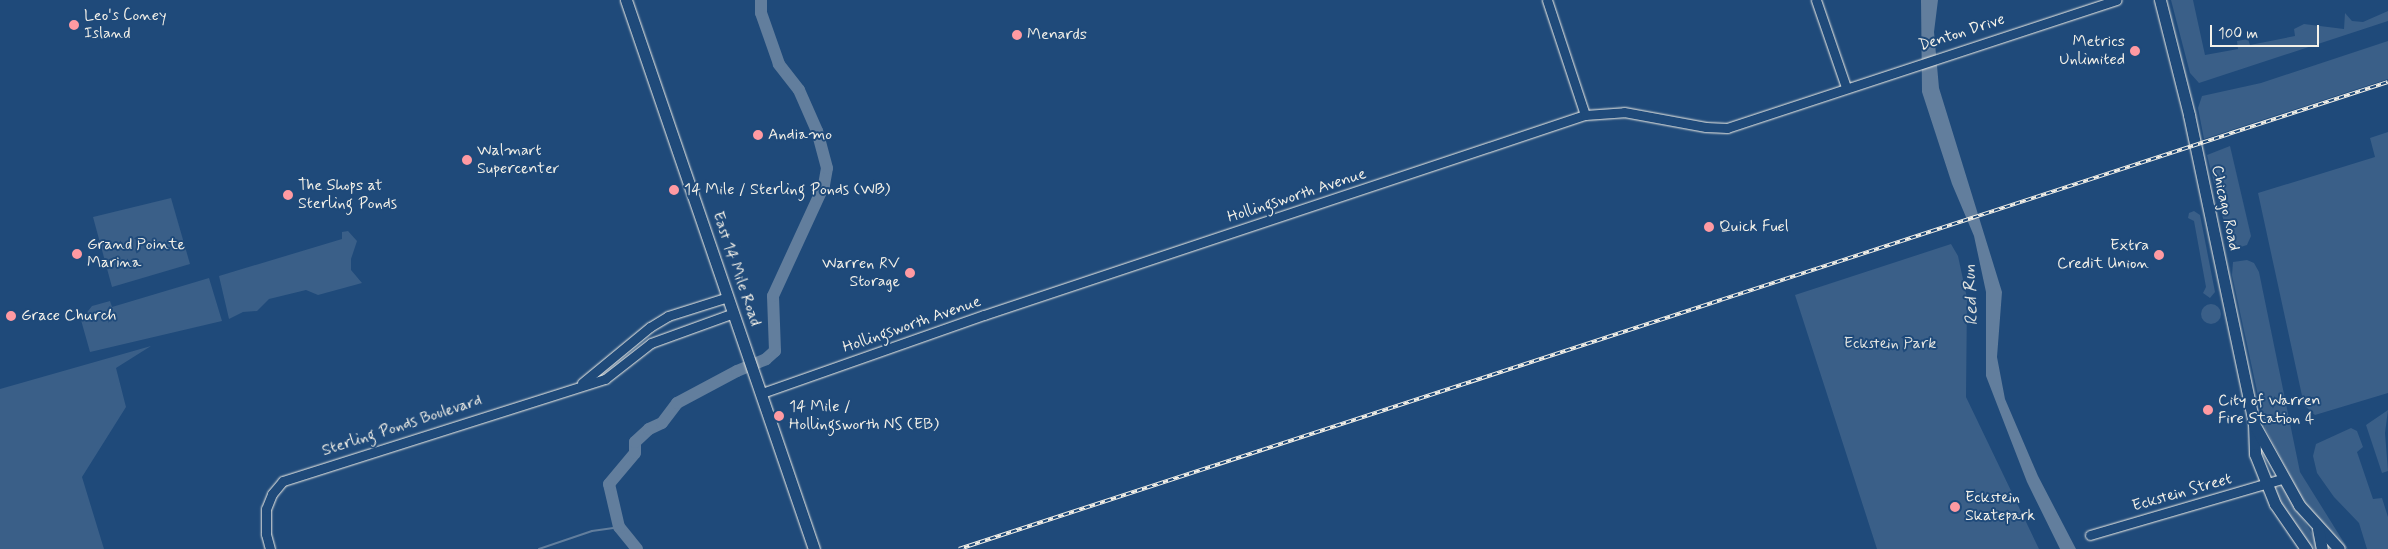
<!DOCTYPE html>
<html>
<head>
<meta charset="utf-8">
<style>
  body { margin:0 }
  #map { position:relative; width:2388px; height:549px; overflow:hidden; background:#1f4a7a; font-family:Mynerve,sans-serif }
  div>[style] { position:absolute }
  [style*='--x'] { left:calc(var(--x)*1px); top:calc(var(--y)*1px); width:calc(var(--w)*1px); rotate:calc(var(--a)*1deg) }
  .green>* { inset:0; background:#3a5f88 }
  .round { border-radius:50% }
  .water>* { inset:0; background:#627e9d }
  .stream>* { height:2px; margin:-1px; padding:0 1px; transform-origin:1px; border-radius:1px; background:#627e9d }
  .river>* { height:12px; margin:-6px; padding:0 6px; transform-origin:6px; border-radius:6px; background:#627e9d }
  .roads { filter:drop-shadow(0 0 1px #f4f1e8) drop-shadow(0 0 1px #f4f1e8) }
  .minor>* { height:9px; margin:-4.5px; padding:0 4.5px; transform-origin:4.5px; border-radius:4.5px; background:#1f4a7a }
  .major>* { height:11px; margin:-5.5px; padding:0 5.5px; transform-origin:5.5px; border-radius:5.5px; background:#1f4a7a }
  .rail>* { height:4px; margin-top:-2px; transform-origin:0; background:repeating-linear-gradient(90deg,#1f4a7a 0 5.5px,#f4f1e8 0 11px); box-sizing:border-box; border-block:1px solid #f4f1e8 }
  .dots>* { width:14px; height:14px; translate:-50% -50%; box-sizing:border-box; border:2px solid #1f4a7a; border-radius:50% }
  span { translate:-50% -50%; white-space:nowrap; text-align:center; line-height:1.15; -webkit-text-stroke:4px #1f4a7a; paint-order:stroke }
  .poi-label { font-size:16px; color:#f4f1e8 }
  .left { translate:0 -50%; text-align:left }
  .right { translate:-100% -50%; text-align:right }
  .street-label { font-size:16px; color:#f4f1e8 }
  .park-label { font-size:16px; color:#e1e2de }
  .water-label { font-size:18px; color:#dee0dd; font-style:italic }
  .scale { position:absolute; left:2210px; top:25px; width:109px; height:22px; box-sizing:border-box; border:2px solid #f4f1e8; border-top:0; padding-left:6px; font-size:15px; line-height:18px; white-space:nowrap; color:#f4f1e8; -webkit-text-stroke:4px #1f4a7a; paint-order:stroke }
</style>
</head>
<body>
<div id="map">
  <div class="green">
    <div style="clip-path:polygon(2171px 0,2193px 0,2205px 55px,2238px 49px,2237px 41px,2248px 39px,2250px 45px,2295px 36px,2294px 29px,2304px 24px,2344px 29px,2345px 13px,2352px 21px,2363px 22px,2388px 11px,2388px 21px,2199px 83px,2190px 73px)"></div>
    <div style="clip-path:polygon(2388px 41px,2388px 79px,2204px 139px,2198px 108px,2202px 96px,2261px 83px)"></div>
    <div style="clip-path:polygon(2388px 132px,2388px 393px,2315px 415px,2304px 405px,2258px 193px,2375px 157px,2370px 138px)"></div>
    <div style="clip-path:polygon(2230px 146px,2251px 236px,2247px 245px,2231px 250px,2207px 155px)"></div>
    <div style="clip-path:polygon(171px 198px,190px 264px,112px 287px,93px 217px)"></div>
    <div style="clip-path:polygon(2194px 211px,2200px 215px,2215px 292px,2210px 298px,2203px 293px,2206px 287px,2194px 221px,2188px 218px,2189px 213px)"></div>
    <div style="clip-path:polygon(348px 231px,357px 241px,351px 259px,351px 270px,362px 283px,318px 295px,306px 290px,269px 299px,257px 311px,243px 312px,229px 319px,219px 276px,342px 239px,342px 232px)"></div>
    <div style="clip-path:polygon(1951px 244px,1958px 256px,1967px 298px,1966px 397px,2039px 549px,1877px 549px,1795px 295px)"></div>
    <div style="clip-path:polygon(2247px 260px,2254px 263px,2259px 272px,2300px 472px,2348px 549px,2338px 543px,2305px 504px,2265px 428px,2232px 275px,2233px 262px)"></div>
    <div style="clip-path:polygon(209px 278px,222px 321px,90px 352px,81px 320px,92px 306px,110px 301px,112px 307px)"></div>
    <div class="round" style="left:2201px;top:304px;width:20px;height:20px"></div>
    <div style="clip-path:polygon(151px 346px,116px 368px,126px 407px,82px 477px,104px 549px,0 549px,0 389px)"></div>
    <div style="clip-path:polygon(2388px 410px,2385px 433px,2388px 471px,2382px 473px,2366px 425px)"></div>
    <div style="clip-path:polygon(2351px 428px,2357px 431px,2363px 447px,2357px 452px,2373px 499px,2382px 498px,2388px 517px,2388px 549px,2367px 549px,2359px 523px,2334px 497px,2317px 473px,2313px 456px,2316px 444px)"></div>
    <div style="clip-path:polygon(2282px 486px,2317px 541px,2319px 549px,2312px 549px,2286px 516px,2273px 488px)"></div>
  </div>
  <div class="water">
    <div style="clip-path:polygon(1921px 0,1938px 0,1934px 32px,1939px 88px,2002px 292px,1997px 357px,2005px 399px,2038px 476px,2076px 549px,2060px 549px,2027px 482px,1986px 376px,1986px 292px,1974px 236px,1952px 184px,1922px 92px)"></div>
  </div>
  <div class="stream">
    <div style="--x:539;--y:549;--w:56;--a:-18.8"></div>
    <div style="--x:592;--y:531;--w:27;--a:-8"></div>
  </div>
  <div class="river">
    <div style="--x:637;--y:549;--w:28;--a:-129"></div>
    <div style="--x:619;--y:527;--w:44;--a:-103.1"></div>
    <div style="--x:609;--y:484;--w:40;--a:-50"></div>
    <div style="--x:635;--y:453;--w:11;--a:-90"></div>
    <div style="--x:635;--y:442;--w:19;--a:-43"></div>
    <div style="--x:649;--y:429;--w:14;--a:-25"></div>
    <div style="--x:662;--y:423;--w:25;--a:-53"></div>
    <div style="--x:677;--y:403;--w:68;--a:-28.1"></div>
    <div style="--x:737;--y:371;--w:31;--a:-22"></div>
    <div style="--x:766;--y:359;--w:12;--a:-42"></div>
    <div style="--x:775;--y:351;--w:55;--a:-92.1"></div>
    <div style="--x:773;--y:296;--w:122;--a:-65.3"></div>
    <div style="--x:824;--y:185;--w:17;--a:-80"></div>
    <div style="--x:827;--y:168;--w:38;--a:-105"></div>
    <div style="--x:817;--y:131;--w:45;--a:-113.7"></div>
    <div style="--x:799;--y:90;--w:33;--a:-128"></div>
    <div style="--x:779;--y:64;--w:54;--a:-109.4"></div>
    <div style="--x:761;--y:13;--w:13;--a:-90"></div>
  </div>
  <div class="roads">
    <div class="minor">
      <div style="--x:1547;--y:0;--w:121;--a:71.7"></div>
      <div style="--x:1816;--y:0;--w:92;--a:71"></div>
      <div style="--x:582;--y:383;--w:88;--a:-39.5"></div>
      <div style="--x:650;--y:327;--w:21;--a:-31"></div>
      <div style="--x:668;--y:316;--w:63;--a:-17.6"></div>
      <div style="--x:762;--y:393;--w:235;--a:-19.4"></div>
      <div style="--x:984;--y:315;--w:633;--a:-18.41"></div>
      <div style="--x:1585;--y:115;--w:39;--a:-4"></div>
      <div style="--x:1624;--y:112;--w:83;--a:10.4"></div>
      <div style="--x:1706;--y:127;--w:21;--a:3"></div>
      <div style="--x:1727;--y:128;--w:410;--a:-18.2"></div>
      <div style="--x:2090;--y:535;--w:200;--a:-16.3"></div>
      <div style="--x:270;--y:549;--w:16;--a:-105"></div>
      <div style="--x:266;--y:534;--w:25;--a:-90"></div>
      <div style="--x:266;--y:509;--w:16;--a:-68"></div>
      <div style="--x:272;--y:494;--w:17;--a:-50"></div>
      <div style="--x:283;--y:481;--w:338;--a:-17.6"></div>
      <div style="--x:605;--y:379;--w:58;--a:-38"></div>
      <div style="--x:651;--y:343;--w:88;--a:-19.9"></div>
    </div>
    <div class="major">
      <div style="--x:626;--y:0;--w:580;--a:71.1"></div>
      <div style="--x:2160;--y:0;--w:119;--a:75.8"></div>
      <div style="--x:2189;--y:115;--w:316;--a:78.1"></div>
      <div style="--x:2254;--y:424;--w:30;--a:88"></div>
      <div style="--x:2255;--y:454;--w:54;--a:68.2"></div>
      <div style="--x:2275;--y:504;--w:55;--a:55.4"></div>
      <div style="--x:2254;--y:424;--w:93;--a:60.9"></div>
      <div style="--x:2299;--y:505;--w:59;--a:47.7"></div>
      <div style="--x:2318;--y:529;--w:20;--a:79"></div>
    </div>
  </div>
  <div class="rail">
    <div style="--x:959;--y:549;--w:1503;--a:-18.1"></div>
  </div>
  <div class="dots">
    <div style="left:74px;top:25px;background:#ff9aa2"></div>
    <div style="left:1017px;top:35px;background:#ff9aa2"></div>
    <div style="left:2135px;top:51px;background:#ff9aa2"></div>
    <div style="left:758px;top:135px;background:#ff9aa2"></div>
    <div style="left:467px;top:160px;background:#ff9aa2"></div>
    <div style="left:674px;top:190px;background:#ff9aa2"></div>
    <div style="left:288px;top:195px;background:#ff9aa2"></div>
    <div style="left:1709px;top:227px;background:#ff9aa2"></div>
    <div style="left:77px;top:254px;background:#ff9aa2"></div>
    <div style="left:2159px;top:255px;background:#ff9aa2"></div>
    <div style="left:910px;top:273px;background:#ff9aa2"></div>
    <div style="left:11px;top:316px;background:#ff9aa2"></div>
    <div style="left:2208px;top:410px;background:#ff9aa2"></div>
    <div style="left:779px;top:416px;background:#ff9aa2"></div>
    <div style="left:1955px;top:507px;background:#ff9aa2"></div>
  </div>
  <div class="poi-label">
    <span class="left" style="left:84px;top:25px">Leo's Coney<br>Island</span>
    <span class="left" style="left:1027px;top:35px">Menards</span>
    <span class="right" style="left:2125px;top:51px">Metrics<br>Unlimited</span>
    <span class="left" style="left:768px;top:135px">Andiamo</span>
    <span class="left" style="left:477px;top:160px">Walmart<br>Supercenter</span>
    <span class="left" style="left:298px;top:195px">The Shops at<br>Sterling Ponds</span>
    <span class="left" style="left:684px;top:190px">14 Mile / Sterling Ponds (WB)</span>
    <span class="left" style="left:1719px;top:227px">Quick Fuel</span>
    <span class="left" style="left:87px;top:254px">Grand Pointe<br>Marina</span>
    <span class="right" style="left:2149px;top:255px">Extra<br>Credit Union</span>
    <span class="right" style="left:900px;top:273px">Warren RV<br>Storage</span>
    <span class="left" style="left:21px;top:316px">Grace Church</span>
    <span class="left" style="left:2218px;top:410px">City of Warren<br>Fire Station 4</span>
    <span class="left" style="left:789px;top:416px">14 Mile /<br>Hollingsworth NS (EB)</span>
    <span class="left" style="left:1965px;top:507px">Eckstein<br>Skatepark</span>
  </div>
  <div class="street-label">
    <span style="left:1962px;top:33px;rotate:-18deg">Denton Drive</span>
    <span style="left:1297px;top:196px;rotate:-18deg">Hollingsworth Avenue</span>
    <span style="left:2225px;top:208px;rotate:78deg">Chicago Road</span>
    <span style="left:736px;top:269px;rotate:71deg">East 14 Mile Road</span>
    <span style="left:912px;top:325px;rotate:-19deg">Hollingsworth Avenue</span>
    <span style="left:402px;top:426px;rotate:-18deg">Sterling Ponds Boulevard</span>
    <span style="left:2182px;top:493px;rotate:-16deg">Eckstein Street</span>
  </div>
  <div class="park-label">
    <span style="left:1890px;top:344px">Eckstein Park</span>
  </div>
  <div class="water-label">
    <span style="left:1971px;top:295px;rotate:-93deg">Red Run</span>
  </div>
  <div class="scale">100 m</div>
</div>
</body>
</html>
